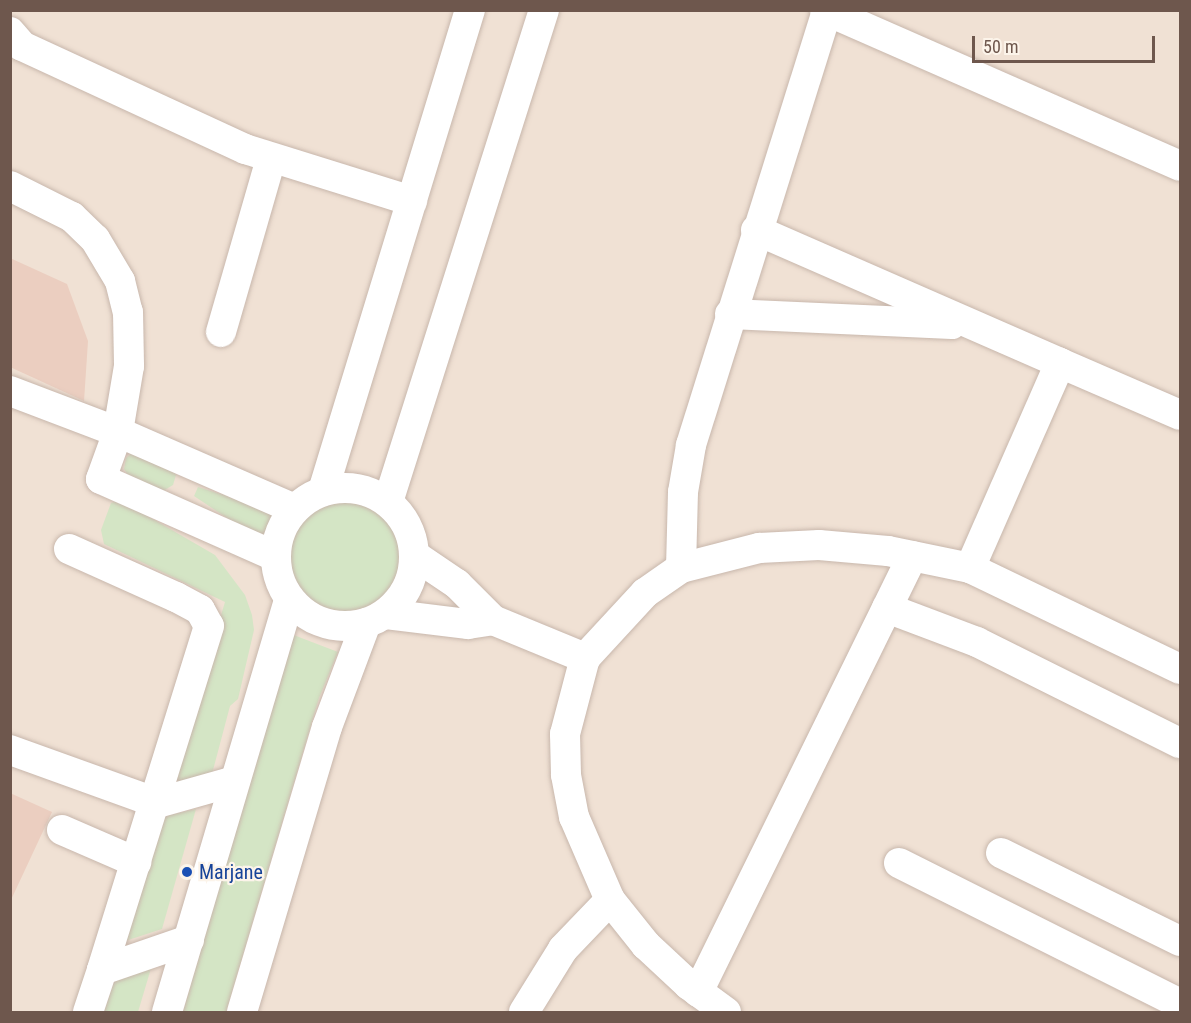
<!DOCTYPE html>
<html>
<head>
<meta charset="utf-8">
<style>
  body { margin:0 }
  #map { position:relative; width:1191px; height:1023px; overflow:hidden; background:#f9f0e5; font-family:"Roboto Condensed",sans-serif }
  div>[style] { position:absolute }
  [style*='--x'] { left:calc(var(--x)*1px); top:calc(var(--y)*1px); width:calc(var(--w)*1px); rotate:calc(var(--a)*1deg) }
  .residential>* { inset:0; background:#f0e1d4 }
  .green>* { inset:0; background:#d4e5c5 }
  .round { border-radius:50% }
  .building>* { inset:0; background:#ebcec0 }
  .roads { filter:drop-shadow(0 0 2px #c8b7ac) drop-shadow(0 0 2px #c8b7ac) }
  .minor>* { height:30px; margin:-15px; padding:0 15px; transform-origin:15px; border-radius:15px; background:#fff }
  .minor>.ring { margin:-15px; padding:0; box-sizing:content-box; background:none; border:30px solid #fff; border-radius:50% }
  .dots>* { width:16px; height:16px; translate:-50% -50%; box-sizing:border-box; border:3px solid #fcf4ea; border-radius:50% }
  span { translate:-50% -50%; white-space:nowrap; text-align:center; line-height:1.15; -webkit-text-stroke:4.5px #fcf4ea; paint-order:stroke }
  .transit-label { font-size:20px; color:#164399 }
  .left { translate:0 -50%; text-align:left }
  .frame { position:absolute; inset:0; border:12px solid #6e574d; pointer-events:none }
  .scale { position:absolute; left:972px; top:36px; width:183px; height:27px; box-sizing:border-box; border:3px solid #6e574d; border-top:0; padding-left:8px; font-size:18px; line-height:21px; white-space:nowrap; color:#6e574d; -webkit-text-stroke:4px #fcf4ea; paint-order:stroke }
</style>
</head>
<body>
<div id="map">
  <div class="residential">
    <div style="clip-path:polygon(10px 11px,1180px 11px,1180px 1012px,11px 1012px)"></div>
  </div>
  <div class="green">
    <div style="clip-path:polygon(132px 453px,172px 467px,176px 475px,173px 485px,163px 491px,133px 483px,124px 469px,126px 458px)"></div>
    <div style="clip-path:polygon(198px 487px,279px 512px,270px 526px,266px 544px,194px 496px)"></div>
    <div class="round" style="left:285px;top:497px;width:118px;height:118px"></div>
    <div style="clip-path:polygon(120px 500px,215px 555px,245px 595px,252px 615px,254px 630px,238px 699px,230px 706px,212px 774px,170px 785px,225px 602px,104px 544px,101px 530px,111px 503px)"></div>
    <div style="clip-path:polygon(291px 634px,338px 652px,319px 698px,226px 1012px,183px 1012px)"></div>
    <div style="clip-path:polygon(196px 809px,162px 929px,125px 941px,161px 817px)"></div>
    <div style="clip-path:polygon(152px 965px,138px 1012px,102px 1012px,112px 980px)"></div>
  </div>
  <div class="building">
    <div style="clip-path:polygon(10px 258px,67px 284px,88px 341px,84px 401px,10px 367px)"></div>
    <div style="clip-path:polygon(10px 793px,52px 812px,10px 902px)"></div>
  </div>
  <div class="roads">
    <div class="minor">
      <div style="--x:825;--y:10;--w:388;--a:23.7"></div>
      <div style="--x:10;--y:32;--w:18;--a:49"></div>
      <div style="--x:22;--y:46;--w:246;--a:24.8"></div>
      <div style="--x:245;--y:149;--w:175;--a:17.3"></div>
      <div style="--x:10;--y:186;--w:69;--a:26.6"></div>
      <div style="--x:72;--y:217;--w:32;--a:44"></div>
      <div style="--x:95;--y:239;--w:49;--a:59.2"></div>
      <div style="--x:120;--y:281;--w:32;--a:76"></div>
      <div style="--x:128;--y:312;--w:54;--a:88.9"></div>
      <div style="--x:129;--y:366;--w:67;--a:99.5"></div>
      <div style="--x:118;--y:432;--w:50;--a:109.9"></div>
      <div style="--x:101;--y:479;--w:190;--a:23.9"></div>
      <div style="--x:756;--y:230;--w:332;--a:23.6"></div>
      <div style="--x:730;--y:314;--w:222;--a:2.6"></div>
      <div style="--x:221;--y:332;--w:180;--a:-73.9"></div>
      <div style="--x:10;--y:391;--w:116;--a:20.8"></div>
      <div style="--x:118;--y:432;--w:192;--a:23.6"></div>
      <div class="ring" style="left:276px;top:488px;width:108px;height:108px"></div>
      <div style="--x:323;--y:491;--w:503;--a:-73.01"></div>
      <div style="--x:388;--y:502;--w:516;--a:-72.41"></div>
      <div style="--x:69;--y:549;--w:117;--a:24.2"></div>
      <div style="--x:176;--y:597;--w:27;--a:28"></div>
      <div style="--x:200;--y:610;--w:18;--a:61"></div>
      <div style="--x:209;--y:626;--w:360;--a:107.3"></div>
      <div style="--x:414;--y:555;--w:52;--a:34"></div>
      <div style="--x:457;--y:584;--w:51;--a:45"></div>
      <div style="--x:681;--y:568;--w:76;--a:-88.5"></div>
      <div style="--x:683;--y:492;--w:48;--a:-80.3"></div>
      <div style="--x:691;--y:445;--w:455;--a:-72.6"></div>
      <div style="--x:970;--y:568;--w:224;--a:-66.3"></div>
      <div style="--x:1060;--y:363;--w:131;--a:23.4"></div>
      <div style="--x:887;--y:608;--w:96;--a:20.7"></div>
      <div style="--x:977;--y:642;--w:227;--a:26.5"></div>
      <div style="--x:386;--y:614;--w:83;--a:7"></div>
      <div style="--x:468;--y:624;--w:25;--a:-9"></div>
      <div style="--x:493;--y:620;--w:100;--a:22.4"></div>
      <div style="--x:10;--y:750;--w:156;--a:19.8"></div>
      <div style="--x:157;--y:803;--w:81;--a:-15.8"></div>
      <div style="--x:62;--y:830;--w:81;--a:23.4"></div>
      <div style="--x:1001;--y:853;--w:199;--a:26.2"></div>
      <div style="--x:899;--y:863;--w:314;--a:26.6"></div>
      <div style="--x:698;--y:992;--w:486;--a:-63.8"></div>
      <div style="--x:88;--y:1012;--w:44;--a:-71.6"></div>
      <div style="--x:102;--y:970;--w:92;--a:-19"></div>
      <div style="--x:167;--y:1012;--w:431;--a:-73.5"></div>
      <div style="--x:242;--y:1012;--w:297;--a:-73.4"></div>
      <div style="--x:327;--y:727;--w:111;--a:-69.4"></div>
      <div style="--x:524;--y:1012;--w:74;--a:-58.2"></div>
      <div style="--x:563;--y:949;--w:68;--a:-46.2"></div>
      <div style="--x:726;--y:1012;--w:46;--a:-143.9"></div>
      <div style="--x:689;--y:985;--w:59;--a:-137.1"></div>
      <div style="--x:646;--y:945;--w:58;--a:-128.7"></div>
      <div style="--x:610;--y:900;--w:90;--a:-113.4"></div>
      <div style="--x:574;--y:817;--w:43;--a:-100.8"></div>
      <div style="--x:566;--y:775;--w:41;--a:-91.4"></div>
      <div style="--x:565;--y:734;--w:79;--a:-75.3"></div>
      <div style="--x:585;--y:658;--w:88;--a:-47.3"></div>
      <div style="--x:645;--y:593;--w:44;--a:-34.8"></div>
      <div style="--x:681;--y:568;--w:81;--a:-14.4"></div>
      <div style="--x:759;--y:548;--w:60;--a:-2.9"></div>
      <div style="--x:819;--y:545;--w:69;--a:5"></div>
      <div style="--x:888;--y:551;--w:84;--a:11.7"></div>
      <div style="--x:970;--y:568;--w:233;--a:25.7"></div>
    </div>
  </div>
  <div class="dots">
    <div style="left:187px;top:872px;background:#1a4fb4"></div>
  </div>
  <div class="transit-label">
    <span class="left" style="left:199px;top:872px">Marjane</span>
  </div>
  <div class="frame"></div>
  <div class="scale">50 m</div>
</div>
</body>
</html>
